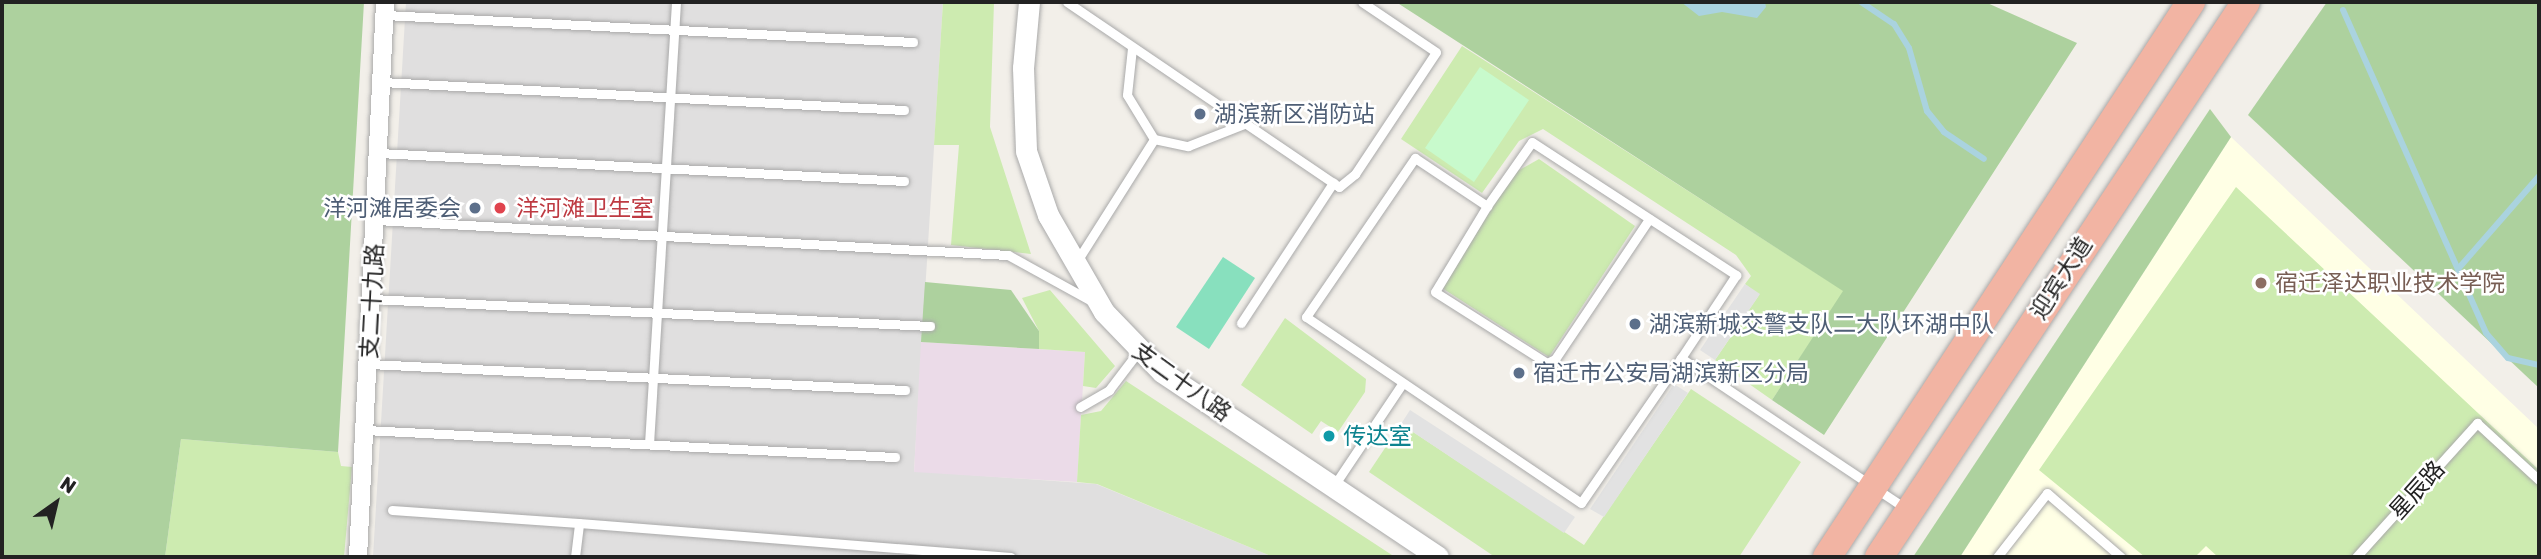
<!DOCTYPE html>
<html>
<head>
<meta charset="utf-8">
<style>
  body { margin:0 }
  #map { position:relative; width:2541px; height:559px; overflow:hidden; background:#f2efe9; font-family:Rubik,"Noto Sans SC",sans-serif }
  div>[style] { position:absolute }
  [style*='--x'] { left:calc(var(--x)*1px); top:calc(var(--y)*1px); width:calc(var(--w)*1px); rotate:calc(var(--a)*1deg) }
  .residential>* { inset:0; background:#e0dfdf }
  .industrial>* { inset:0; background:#ebdbe8 }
  .education>* { inset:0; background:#ffffe5 }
  .grass>* { inset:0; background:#cdebb0 }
  .forest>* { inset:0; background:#add19e }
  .park>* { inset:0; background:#c8facc }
  .pitch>* { inset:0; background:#88e0be }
  .parking>* { inset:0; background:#e2e2e2 }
  .water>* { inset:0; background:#aad3df }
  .stream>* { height:6px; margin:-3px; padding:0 3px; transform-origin:3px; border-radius:3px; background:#aad3df }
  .roads { filter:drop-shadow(0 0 2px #a9a9a9) drop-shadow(0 0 2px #a9a9a9) }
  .service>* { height:9px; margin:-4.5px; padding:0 4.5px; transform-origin:4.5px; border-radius:4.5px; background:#fff }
  .minor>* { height:18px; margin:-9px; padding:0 9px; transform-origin:9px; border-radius:9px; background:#fff }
  .tertiary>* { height:21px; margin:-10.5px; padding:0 10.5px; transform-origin:10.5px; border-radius:10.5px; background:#fff }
  .trunk>* { height:28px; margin:-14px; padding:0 14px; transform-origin:14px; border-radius:14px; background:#f2b4a3 }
  .dots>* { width:19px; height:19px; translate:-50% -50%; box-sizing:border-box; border:4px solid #fff; border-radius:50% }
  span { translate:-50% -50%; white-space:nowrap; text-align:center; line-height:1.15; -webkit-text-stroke:5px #fff; paint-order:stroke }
  .service-label { font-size:23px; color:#4e5e75 }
  .left { translate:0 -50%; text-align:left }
  .right { translate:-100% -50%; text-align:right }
  .health-label { font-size:23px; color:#be3a42 }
  .street-label { font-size:23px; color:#222 }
  .education-label { font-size:23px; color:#785e54 }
  .culture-label { font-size:23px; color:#0d838f }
  .frame { position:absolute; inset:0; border:4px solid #222; pointer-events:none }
  .north { position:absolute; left:21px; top:468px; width:70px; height:70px; -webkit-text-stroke:5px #fff; paint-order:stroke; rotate:34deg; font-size:19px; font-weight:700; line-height:28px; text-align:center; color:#222 }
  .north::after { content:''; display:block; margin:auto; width:24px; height:32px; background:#222; clip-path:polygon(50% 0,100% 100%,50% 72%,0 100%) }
</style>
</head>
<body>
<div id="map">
  <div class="residential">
    <div style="clip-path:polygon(406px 2px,943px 2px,914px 471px,1096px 484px,1273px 557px,373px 557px)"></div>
  </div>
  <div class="industrial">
    <div style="clip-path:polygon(921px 342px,1085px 352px,1077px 482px,914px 472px)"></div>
  </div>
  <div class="education">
    <div style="clip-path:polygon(2231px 137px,2539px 429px,2539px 557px,1960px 557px)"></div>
  </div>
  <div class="grass">
    <div style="clip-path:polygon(943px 2px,994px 2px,990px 127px,1031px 254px,951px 245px,959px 145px,934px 145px)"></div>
    <div style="clip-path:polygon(1462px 46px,1844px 291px,1772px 400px,1715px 360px,1759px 295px,1745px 284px,1751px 276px,1736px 255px,1543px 129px,1519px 141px,1482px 193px,1401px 139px)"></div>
    <div style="clip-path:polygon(1539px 159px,1635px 226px,1549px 357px,1442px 288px,1514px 173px)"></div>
    <div style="clip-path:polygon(2236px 187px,2539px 470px,2539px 557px,2218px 557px,2206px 546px,2195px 557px,2145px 557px,2039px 470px)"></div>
    <div style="clip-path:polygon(1050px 290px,1115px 366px,1096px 388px,1083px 386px,1085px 352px,1039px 349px,1039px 331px,1022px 298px)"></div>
    <div style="clip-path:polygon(1285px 318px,1366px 379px,1365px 392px,1338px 432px,1321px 421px,1312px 434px,1241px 385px)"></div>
    <div style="clip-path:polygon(1126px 381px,1395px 557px,1273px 557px,1097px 484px,1077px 482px,1081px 415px,1101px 411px)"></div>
    <div style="clip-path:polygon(1691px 389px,1801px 462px,1739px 557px,1495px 557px,1369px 472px,1401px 424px,1584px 545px)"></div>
    <div style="clip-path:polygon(181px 439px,338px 452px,341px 466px,352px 467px,344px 557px,165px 557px)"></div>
  </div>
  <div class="forest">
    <div style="clip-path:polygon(2px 2px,364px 2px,338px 452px,181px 439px,165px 557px,2px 557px)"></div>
    <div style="clip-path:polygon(1396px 2px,1985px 2px,2077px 43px,1824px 435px,1772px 400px,1843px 291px)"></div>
    <div style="clip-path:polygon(2327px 2px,2539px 2px,2539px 388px,2248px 115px)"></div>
    <div style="clip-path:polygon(2210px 109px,2231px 137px,1960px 557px,1913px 557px)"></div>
    <div style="clip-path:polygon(925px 282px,1011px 290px,1039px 331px,1039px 349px,921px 342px)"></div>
  </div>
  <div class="park">
    <div style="clip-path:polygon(1480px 67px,1529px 100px,1474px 182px,1425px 148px)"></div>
  </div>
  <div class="pitch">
    <div style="clip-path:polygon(1223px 257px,1255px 278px,1209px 349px,1176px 327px)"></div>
  </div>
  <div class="parking">
    <div style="clip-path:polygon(1745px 284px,1760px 294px,1715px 360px,1700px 350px)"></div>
    <div style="clip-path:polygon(1674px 384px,1688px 393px,1604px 517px,1590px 509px)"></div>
    <div style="clip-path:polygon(1410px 410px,1575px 517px,1564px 533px,1401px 424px)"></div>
  </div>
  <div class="water">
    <div style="clip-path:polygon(1681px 2px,1765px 2px,1766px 7px,1757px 18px,1722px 12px,1699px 16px)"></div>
  </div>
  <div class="stream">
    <div style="--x:1861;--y:2;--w:40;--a:34"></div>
    <div style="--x:1894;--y:24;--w:28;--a:58"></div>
    <div style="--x:1909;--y:48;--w:66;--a:74.1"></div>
    <div style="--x:1927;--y:111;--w:27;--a:51"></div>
    <div style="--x:1944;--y:132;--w:48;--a:34"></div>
    <div style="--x:2343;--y:10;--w:353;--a:66.1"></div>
    <div style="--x:2486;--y:333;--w:33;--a:49"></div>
    <div style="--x:2508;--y:358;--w:32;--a:13"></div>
    <div style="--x:2458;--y:269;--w:123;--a:-48.9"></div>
  </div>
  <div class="roads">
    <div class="service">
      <div style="--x:1067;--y:2;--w:329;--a:34.2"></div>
      <div style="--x:1339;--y:187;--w:21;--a:-39"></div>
      <div style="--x:1355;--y:174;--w:146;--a:-56.4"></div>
      <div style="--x:1436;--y:52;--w:89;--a:-146"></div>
      <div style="--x:385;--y:15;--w:529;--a:2.93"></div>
      <div style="--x:1132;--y:48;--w:47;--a:96.1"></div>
      <div style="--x:1127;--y:95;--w:52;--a:58.5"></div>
      <div style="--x:1154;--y:139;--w:35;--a:12"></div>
      <div style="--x:1188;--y:146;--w:60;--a:-21.4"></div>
      <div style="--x:382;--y:82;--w:523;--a:3.07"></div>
      <div style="--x:379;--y:153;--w:526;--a:3.05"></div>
      <div style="--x:1487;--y:206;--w:100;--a:121.2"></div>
      <div style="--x:1435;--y:292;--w:133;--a:32.4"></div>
      <div style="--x:1547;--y:363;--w:9;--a:-27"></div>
      <div style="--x:1555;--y:359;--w:169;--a:-56.1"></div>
      <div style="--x:376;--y:220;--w:633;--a:3.17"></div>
      <div style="--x:1008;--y:255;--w:97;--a:28.9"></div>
      <div style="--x:1077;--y:261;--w:144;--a:-57.7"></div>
      <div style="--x:372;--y:299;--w:559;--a:2.77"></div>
      <div style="--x:1241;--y:323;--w:168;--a:-56.7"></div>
      <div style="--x:1681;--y:358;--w:176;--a:124.6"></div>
      <div style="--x:1581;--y:503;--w:332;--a:-145.9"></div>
      <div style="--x:1306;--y:317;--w:193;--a:-55.6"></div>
      <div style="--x:1415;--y:158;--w:87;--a:33.7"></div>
      <div style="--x:1487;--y:206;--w:78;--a:-54.9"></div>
      <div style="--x:1532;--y:142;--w:244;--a:33.1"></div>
      <div style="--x:1736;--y:275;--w:100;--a:123.5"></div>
      <div style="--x:1681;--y:358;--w:270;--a:33.8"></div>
      <div style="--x:369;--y:364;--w:537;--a:2.78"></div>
      <div style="--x:1080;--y:407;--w:34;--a:-30"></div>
      <div style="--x:1109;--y:390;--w:48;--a:-52.7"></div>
      <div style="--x:365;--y:430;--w:531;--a:2.92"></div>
      <div style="--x:649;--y:444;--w:443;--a:-86.5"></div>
      <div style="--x:1333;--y:487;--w:124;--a:-56.2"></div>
      <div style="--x:392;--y:510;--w:187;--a:4"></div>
      <div style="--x:575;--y:557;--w:34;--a:-83"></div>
      <div style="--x:579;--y:523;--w:433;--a:4.5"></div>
      <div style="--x:1997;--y:557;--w:81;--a:-52"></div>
      <div style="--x:2047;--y:493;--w:98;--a:40.9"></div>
      <div style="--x:2356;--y:557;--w:181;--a:-47.9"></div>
      <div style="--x:2477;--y:423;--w:84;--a:42.6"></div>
    </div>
    <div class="minor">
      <div style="--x:358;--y:557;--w:556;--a:-87.21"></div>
    </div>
    <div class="tertiary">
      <div style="--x:1029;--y:2;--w:66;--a:95.2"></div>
      <div style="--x:1023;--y:68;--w:83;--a:87.9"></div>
      <div style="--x:1026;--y:151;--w:68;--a:71"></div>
      <div style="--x:1048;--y:215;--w:112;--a:60"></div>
      <div style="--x:1104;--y:312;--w:83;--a:46"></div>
      <div style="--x:1162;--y:372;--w:332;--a:33.8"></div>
    </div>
    <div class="trunk">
      <div style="--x:1827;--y:557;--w:664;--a:-56.74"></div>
      <div style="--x:1879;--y:557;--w:665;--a:-56.52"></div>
    </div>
  </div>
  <div class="dots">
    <div style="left:1200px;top:114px;background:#5c6f8a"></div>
    <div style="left:475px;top:208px;background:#5c6f8a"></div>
    <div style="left:500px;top:208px;background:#e0444e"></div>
    <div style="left:2261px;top:283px;background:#8d6e63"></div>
    <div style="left:1635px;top:324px;background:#5c6f8a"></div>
    <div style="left:1519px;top:373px;background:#5c6f8a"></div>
    <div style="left:1329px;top:436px;background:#0f9aa8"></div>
  </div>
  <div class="service-label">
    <span class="left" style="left:1214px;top:114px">湖滨新区消防站</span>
    <span class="right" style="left:461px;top:208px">洋河滩居委会</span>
    <span class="left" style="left:1649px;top:324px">湖滨新城交警支队二大队环湖中队</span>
    <span class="left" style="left:1533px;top:373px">宿迁市公安局湖滨新区分局</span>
  </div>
  <div class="health-label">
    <span class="left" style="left:516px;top:208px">洋河滩卫生室</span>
  </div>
  <div class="street-label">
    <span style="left:2061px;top:278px;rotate:-57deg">迎宾大道</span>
    <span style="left:372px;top:301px;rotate:-87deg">支二十九路</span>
    <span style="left:1182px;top:382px;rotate:36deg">支二十八路</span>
    <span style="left:2417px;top:490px;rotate:-48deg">星辰路</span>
  </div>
  <div class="education-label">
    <span class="left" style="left:2275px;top:283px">宿迁泽达职业技术学院</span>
  </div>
  <div class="culture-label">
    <span class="left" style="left:1343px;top:436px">传达室</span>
  </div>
  <div class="frame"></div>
  <div class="north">N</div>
</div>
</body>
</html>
